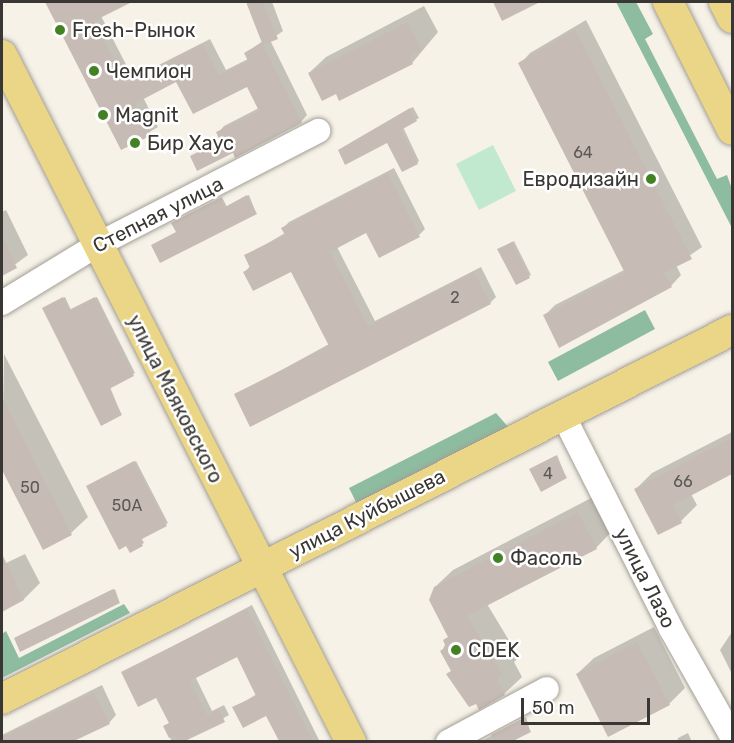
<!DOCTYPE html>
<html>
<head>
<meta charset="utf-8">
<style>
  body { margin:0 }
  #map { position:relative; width:734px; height:743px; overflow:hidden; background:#f6f2e8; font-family:Rubik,sans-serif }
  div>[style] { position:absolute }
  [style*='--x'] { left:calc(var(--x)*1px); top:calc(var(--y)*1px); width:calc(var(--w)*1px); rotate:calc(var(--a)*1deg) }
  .green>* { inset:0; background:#c0e9d0 }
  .forest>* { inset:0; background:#8ebca1 }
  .shadow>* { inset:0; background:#0003 }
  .building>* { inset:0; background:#c6bcb5 }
  .roads { filter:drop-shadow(0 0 2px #a29e95) drop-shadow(0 0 2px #a29e95) }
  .minor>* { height:24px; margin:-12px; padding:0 12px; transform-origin:12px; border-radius:12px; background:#fff }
  .major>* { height:30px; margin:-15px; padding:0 15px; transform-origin:15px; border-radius:15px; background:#ead686 }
  .dots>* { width:16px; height:16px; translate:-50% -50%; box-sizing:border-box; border:3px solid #fff; border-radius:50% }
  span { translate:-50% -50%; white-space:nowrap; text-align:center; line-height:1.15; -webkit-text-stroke:5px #fff; paint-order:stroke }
  .number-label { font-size:16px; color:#5c5854 }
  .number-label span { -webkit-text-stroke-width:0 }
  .poi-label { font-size:20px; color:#393733 }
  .left { translate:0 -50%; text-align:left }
  .right { translate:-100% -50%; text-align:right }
  .street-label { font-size:20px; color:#393733 }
  .frame { position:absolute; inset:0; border:3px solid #393733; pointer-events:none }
  .scale { position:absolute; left:521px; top:698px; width:129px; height:27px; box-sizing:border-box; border:3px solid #393733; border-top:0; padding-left:8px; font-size:18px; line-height:21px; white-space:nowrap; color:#393733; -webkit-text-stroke:4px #fff; paint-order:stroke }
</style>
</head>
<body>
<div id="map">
  <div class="green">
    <div style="clip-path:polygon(493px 145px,516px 191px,479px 210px,456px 164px)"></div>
  </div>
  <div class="forest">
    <div style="clip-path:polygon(616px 2px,636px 2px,653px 34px,645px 39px,717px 179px,727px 175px,732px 189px,732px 228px)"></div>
    <div style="clip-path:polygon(645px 310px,655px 329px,558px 381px,548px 362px)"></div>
    <div style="clip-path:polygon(496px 413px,510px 429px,358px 506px,349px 488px)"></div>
    <div style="clip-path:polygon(124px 604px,130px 613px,2px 678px,2px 634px,6px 631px,19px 658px)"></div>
  </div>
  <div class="shadow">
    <div style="clip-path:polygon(47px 2px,123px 2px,101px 16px,133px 78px,210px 39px,226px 70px,248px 59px,245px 53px,263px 41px,248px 2px,272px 2px,283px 31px,270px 40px,307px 115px,301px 122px,234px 151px,192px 157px,221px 138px,218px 133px,224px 126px,259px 108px,248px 85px,177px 80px,143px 97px,158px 127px,122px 148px)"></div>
    <div style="clip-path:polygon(494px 2px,537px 2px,503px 19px)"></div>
    <div style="clip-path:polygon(424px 6px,438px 32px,413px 62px,340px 99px,336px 92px,309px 73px,326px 57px)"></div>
    <div style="clip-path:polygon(586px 20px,702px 247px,676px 265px,681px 275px,671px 286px,545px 315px,555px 305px,624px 270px,520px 64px,530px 53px)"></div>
    <div style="clip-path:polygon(413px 107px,419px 118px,403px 127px,419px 161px,417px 163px,388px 141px,342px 148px)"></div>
    <div style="clip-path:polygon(394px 168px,425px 229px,419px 235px,367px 231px,337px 247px,375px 321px,481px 267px,496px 297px,490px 303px,236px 395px,329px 344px,291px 270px,245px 272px,251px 265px,246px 256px,285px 233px,283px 228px,289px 222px)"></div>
    <div style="clip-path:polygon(249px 195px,256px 213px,177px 232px,175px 221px,222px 197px,227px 207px)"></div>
    <div style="clip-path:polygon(6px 210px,28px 255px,2px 274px,2px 212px)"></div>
    <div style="clip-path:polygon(514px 241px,531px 275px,516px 283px,501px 248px)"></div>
    <div style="clip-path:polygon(65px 297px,71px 310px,97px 297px,135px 373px,110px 387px,121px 414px,45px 307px)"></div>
    <div style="clip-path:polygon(4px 354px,88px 517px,71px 533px,43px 548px,2px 467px)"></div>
    <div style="clip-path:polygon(732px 432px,732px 473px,691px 494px,697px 505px,681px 521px,636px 489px,652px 473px)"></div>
    <div style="clip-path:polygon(557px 455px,566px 477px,533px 468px)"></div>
    <div style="clip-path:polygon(136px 461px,168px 523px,141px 537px,144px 543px,130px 551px,89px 485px)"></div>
    <div style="clip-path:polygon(595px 496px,613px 530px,596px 548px,487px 604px,519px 657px,514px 662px,522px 677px,504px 694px,476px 702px,448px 674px,452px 670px,442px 651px,449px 636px,435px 587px,453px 570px)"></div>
    <div style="clip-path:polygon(25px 554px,40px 583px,24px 599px,2px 610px,2px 565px)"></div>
    <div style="clip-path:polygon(115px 589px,119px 601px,17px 637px)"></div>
    <div style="clip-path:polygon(252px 605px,320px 742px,281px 742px,267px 714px,234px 708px,257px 694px,237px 655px,195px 676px,212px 711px,224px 705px,229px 715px,182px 742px,172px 742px,165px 727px,170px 722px,156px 696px,123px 672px)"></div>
    <div style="clip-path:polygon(654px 627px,685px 688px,669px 704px,577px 674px,594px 658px)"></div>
    <div style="clip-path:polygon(732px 632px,732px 674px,720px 650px)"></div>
    <div style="clip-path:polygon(102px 685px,116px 715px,109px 723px,70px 742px,2px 742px,2px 735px)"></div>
    <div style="clip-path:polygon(526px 717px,530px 731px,511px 742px,482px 741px)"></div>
    <div style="clip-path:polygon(688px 733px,692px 742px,677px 742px,678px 738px)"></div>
  </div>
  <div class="building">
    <div style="clip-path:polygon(45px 2px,132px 2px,94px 21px,126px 84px,203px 44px,219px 75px,248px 61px,244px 53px,262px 43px,246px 2px,263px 2px,278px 39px,263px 45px,302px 123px,235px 158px,233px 153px,197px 171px,190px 156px,220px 141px,216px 132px,259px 111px,247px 87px,193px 114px,176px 82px,136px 103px,152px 135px,121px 150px)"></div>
    <div style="clip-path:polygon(493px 2px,540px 2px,502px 21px)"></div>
    <div style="clip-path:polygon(408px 22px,422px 50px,410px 56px,413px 64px,339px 101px,336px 94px,322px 101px,308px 73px)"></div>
    <div style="clip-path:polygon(575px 29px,692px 259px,664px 273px,672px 287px,559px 348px,543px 315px,625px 273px,518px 63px)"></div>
    <div style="clip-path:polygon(410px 108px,417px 121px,401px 130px,418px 164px,402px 172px,387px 143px,345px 165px,338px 150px)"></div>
    <div style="clip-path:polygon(388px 173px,420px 237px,379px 258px,366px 233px,330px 252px,368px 326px,474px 272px,491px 304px,250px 427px,234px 394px,329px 346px,291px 272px,253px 291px,243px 272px,250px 268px,244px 255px,285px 235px,281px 228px)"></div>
    <div style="clip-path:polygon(247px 195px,257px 214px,160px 263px,151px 245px,176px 232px,171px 223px,220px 198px,225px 207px)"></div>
    <div style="clip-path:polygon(2px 236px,17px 268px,2px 276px)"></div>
    <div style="clip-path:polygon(512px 242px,530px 278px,516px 285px,497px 249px)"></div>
    <div style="clip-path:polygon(63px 297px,69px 310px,95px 297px,134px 376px,109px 389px,122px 415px,101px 426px,42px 308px)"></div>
    <div style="clip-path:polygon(2px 397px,72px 535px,43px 550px,2px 470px)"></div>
    <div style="clip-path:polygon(732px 438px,732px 474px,673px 505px,682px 523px,658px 535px,634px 489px)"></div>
    <div style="clip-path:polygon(555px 456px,567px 478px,541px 492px,529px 469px)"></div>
    <div style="clip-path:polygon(134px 461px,167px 526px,140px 540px,143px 546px,130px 553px,126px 546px,119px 550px,86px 486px)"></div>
    <div style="clip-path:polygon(578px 512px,597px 549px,467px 616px,503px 675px,497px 679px,505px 695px,479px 710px,476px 704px,469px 707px,446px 674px,451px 671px,440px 651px,446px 647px,443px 640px,448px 637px,429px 600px,434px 587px)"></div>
    <div style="clip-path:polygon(2px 554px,24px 600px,2px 612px)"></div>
    <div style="clip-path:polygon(113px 589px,120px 603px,20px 652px,14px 638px)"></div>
    <div style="clip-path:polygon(247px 609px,313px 741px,279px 741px,266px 716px,243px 728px,232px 707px,256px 696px,237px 657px,190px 681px,207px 715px,219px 709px,225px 722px,185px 741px,178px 741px,174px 735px,169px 738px,163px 726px,169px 723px,156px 698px,138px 707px,121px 672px)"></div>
    <div style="clip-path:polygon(637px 642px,670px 705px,608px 737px,576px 674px)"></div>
    <div style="clip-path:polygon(94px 692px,110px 724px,74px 741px,2px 741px,2px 737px)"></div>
    <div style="clip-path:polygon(524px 718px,531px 732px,513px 741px,495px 741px,491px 735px)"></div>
  </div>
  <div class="roads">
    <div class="minor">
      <div style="--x:2;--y:303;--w:111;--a:-31.4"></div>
      <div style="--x:97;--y:245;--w:249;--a:-27.3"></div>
      <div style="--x:563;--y:415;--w:240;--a:63.2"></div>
      <div style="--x:671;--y:629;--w:124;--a:60.5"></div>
      <div style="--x:448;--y:742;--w:112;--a:-28.2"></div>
    </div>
    <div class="major">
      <div style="--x:668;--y:2;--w:143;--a:63.4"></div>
      <div style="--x:724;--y:2;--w:18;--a:63"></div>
      <div style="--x:2;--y:55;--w:771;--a:63.07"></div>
      <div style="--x:2;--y:699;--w:818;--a:-26.82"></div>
    </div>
  </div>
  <div class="dots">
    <div style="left:60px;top:30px;background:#428222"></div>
    <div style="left:94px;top:71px;background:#428222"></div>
    <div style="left:103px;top:115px;background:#428222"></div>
    <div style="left:135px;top:143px;background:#428222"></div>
    <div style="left:651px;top:179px;background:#428222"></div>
    <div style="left:498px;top:558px;background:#428222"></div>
    <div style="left:456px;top:650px;background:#428222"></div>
  </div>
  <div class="number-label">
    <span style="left:583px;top:153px">64</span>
    <span style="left:455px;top:298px">2</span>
    <span style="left:548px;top:474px">4</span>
    <span style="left:683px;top:482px">66</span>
    <span style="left:30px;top:488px">50</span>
    <span style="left:127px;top:506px">50А</span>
  </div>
  <div class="poi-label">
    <span class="left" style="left:72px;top:30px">Fresh-Рынок</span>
    <span class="left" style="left:106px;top:71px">Чемпион</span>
    <span class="left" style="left:115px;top:115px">Magnit</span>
    <span class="left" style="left:147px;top:143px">Бир Хаус</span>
    <span class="right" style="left:639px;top:179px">Евродизайн</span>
    <span class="left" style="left:510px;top:558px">Фасоль</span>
    <span class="left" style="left:468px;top:650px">CDEK</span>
  </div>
  <div class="street-label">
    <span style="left:158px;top:215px;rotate:-27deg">Степная улица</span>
    <span style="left:175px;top:399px;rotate:63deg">улица Маяковского</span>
    <span style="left:367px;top:514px;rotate:-27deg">улица Куйбышева</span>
    <span style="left:645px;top:578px;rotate:63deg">улица Лазо</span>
  </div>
  <div class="frame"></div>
  <div class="scale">50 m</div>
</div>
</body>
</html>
